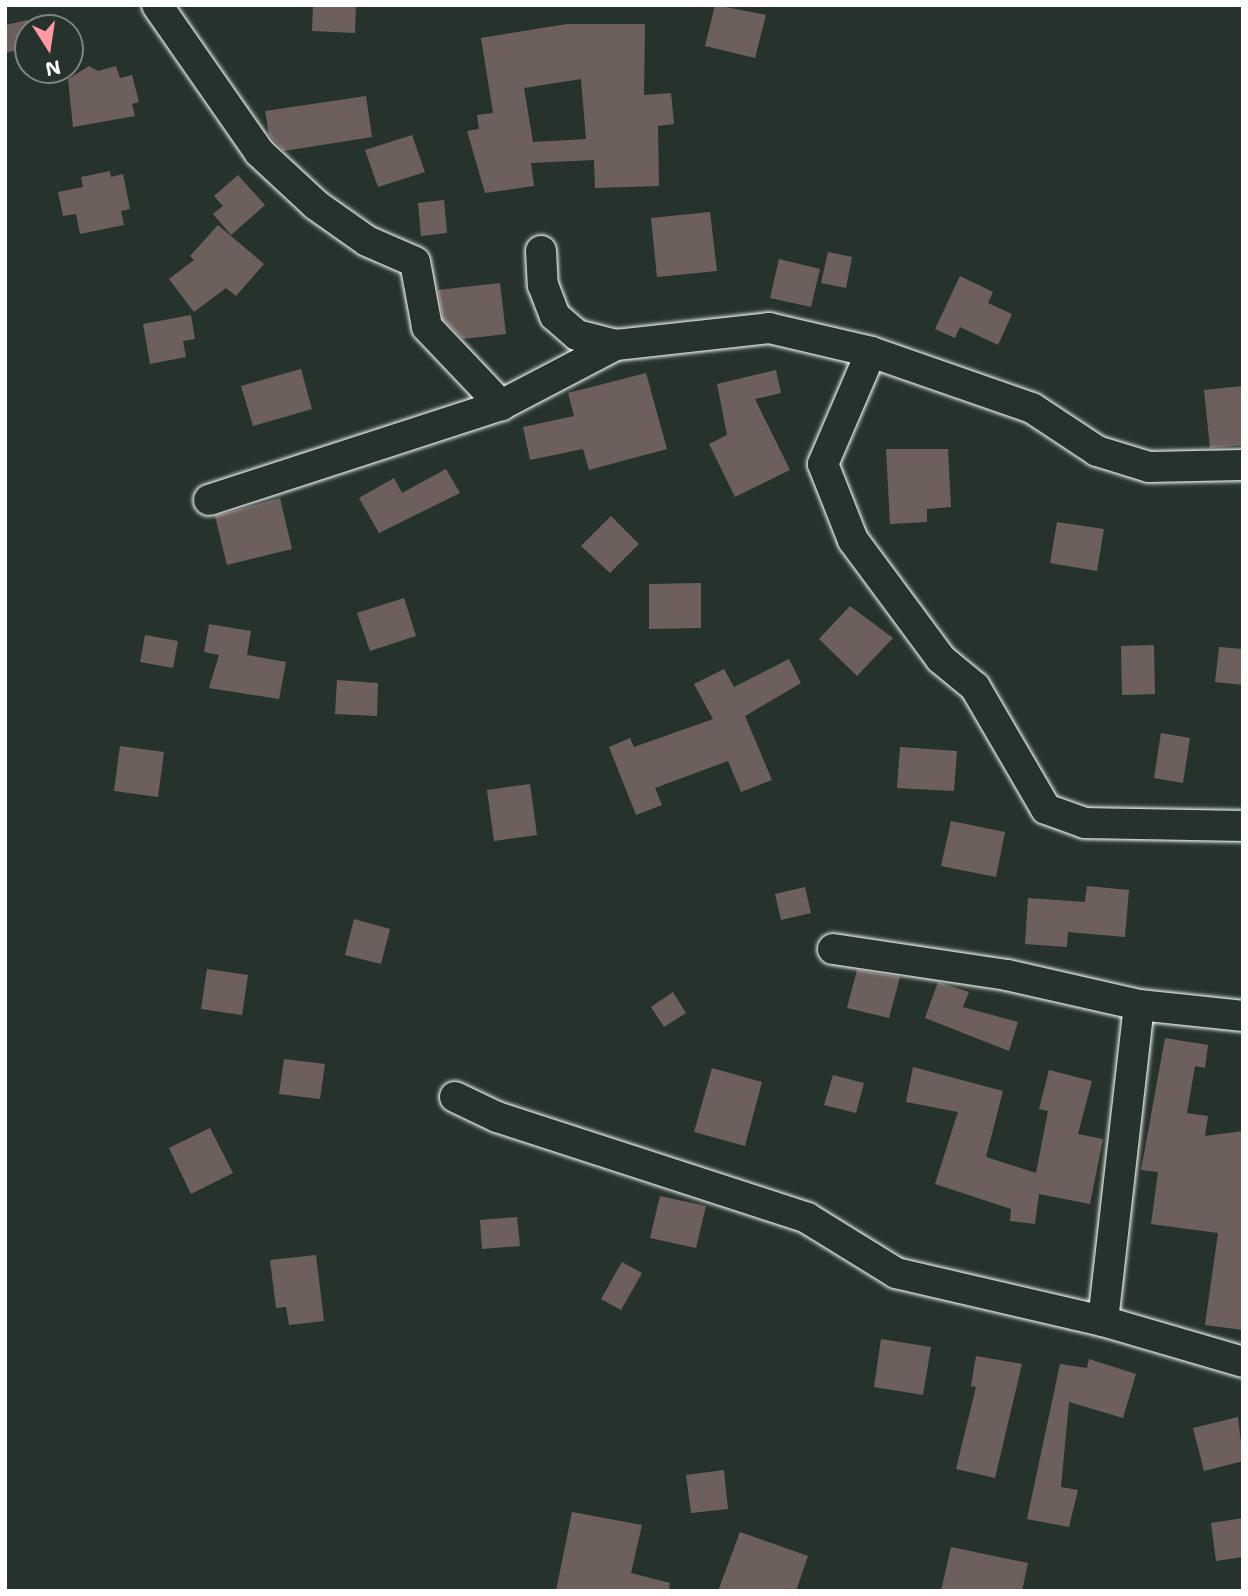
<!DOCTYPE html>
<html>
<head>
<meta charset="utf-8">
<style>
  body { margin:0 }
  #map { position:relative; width:1248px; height:1596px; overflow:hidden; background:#26332d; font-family:"Shantell Sans",sans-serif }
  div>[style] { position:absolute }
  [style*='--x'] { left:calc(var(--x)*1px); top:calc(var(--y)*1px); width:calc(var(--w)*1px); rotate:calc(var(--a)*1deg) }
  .building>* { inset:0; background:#6d605c }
  .roads { filter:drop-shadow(0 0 2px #fff) drop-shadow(0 0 2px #fff) }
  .street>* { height:30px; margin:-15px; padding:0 15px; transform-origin:15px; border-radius:15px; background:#26332d }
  span { translate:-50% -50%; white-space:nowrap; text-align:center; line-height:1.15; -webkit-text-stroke:6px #26332d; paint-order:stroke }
  .frame { position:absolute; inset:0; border:7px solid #fff; pointer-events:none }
  .north { position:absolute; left:14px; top:14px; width:70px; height:70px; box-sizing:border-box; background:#26332d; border:2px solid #7d8581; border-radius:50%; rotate:168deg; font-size:19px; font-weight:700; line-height:28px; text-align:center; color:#fff }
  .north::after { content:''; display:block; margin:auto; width:24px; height:32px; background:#ff9aa2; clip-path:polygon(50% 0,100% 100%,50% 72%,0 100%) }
</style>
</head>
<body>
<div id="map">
  <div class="building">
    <div style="clip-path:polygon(313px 5px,356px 5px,355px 33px,312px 31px)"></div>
    <div style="clip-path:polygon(715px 5px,766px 15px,755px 58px,705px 46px)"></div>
    <div style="clip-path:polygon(28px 20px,28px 48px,5px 53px,5px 25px)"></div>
    <div style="clip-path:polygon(evenodd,567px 24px,645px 24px,644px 95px,671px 93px,674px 124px,658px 126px,659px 186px,595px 188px,594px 160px,531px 163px,534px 186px,485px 193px,467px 131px,479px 129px,477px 115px,493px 113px,481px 38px,567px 24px,581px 79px,586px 139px,533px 142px,524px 88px,581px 79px)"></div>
    <div style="clip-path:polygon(89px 66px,98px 71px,116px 66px,120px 78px,132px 75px,139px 102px,132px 104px,135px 116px,73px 127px,68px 79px)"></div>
    <div style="clip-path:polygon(366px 96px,372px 137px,284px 151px,269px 135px,265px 111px)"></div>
    <div style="clip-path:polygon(412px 135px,425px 172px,378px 187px,365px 150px)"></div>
    <div style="clip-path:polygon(110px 171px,111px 177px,123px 174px,130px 209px,121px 211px,124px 225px,80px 234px,76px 214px,63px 216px,58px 192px,83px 187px,81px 177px)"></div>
    <div style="clip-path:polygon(238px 175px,265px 205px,231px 235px,213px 214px,223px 206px,214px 196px)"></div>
    <div style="clip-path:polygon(444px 200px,447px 233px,421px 236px,418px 203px)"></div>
    <div style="clip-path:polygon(710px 212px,717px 271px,657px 277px,651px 218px)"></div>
    <div style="clip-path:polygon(218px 225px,264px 264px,236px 296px,226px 288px,194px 312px,169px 279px,194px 260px,190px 256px)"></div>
    <div style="clip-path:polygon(828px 252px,852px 257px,846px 288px,821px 283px)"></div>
    <div style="clip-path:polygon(779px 259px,820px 269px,811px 307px,770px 298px)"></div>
    <div style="clip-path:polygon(960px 276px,993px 292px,988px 303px,1012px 314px,998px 345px,960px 327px,955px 338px,935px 329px)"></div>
    <div style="clip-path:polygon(500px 283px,506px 334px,463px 339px,443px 319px,438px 290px)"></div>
    <div style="clip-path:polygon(191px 315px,195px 339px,183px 341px,186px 357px,150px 364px,143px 324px)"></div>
    <div style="clip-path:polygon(301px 369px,312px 409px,253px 426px,241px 386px)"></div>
    <div style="clip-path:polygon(776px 370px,781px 393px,755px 399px,790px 470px,735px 497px,709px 444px,727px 435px,717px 384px)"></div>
    <div style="clip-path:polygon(646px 373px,667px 449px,589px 470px,583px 449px,530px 460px,523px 427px,574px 416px,568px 393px)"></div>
    <div style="clip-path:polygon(1243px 386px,1243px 445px,1210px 448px,1204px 390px)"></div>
    <div style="clip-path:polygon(886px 449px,948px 449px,951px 507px,927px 509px,927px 522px,890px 524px)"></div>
    <div style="clip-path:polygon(446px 469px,460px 493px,379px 533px,359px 498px,394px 478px,402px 493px)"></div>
    <div style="clip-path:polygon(280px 498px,292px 549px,227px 565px,215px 516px)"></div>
    <div style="clip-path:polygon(611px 516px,639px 544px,610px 573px,581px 546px)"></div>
    <div style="clip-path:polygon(1057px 522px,1104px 529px,1097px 571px,1050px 563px)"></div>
    <div style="clip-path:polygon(701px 583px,701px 628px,649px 629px,649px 584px)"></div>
    <div style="clip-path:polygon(404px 598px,416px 636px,370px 651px,357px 613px)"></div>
    <div style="clip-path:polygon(850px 606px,893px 638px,857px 676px,819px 639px)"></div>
    <div style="clip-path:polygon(209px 624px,251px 631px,247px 655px,286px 662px,279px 699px,209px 688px,219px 655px,204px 652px)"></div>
    <div style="clip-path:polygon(145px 635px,178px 641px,173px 668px,140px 662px)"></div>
    <div style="clip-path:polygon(1154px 645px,1155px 694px,1122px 695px,1121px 646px)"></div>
    <div style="clip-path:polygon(1219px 647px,1243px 649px,1243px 685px,1215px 682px)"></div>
    <div style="clip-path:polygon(789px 659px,801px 683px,745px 716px,772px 780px,741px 792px,728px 761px,655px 788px,662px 805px,636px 815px,609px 747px,630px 738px,634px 747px,713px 719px,694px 684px,724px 669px,734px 687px)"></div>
    <div style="clip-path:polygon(337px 680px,378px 683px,377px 716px,335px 714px)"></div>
    <div style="clip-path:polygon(1161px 733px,1190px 738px,1183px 783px,1154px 778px)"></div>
    <div style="clip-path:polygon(120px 746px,164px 752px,158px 797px,114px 791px)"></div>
    <div style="clip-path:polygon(900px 747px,957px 751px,954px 791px,897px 788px)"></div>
    <div style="clip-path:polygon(530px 784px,537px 835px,494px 841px,487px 790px)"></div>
    <div style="clip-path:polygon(951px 821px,1005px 832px,996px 877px,941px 866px)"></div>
    <div style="clip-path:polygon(1087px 886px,1129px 890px,1125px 937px,1068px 932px,1067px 947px,1025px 944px,1028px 898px,1085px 902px)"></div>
    <div style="clip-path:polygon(805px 887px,811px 913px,781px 920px,775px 894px)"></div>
    <div style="clip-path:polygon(354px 919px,390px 929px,381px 964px,345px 955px)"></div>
    <div style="clip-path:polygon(207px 969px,248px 975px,242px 1015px,201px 1009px)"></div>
    <div style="clip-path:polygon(857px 970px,900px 977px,889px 1018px,847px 1008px)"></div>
    <div style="clip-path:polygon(938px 982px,969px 992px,963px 1007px,1018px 1022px,1009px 1051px,925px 1018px)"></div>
    <div style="clip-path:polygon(673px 992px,686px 1013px,664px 1027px,651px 1007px)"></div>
    <div style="clip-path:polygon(1165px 1038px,1208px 1045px,1205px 1068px,1195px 1066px,1187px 1113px,1208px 1116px,1205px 1136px,1243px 1131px,1243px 1330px,1205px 1325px,1218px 1233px,1151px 1224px,1158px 1172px,1141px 1170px)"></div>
    <div style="clip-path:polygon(284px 1059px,325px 1064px,320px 1099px,279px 1094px)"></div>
    <div style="clip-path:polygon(913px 1067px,1003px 1091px,986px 1157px,1036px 1173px,1048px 1111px,1039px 1109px,1049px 1070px,1092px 1081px,1078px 1134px,1103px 1139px,1090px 1204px,1039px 1194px,1035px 1224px,1010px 1221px,1011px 1209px,935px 1184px,958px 1112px,906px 1102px)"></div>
    <div style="clip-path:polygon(712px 1068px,762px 1082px,745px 1146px,694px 1132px)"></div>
    <div style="clip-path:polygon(833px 1075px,864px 1083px,856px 1113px,824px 1105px)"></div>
    <div style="clip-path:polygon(210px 1128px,233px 1173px,191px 1194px,169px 1148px)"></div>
    <div style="clip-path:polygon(660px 1196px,706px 1206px,696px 1248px,650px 1238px)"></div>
    <div style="clip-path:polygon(517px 1217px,520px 1246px,482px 1249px,480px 1220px)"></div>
    <div style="clip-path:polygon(316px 1255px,324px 1321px,289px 1325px,286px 1307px,276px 1308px,270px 1260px)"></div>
    <div style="clip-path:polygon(622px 1262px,642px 1273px,621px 1310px,601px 1299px)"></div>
    <div style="clip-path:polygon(881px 1339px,931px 1347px,923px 1395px,874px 1387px)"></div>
    <div style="clip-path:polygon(976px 1356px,1022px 1364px,995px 1478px,956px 1469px,976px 1387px,971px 1386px)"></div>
    <div style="clip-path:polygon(1089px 1359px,1136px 1374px,1123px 1418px,1069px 1402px,1061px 1487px,1078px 1490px,1069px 1527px,1027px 1519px,1060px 1364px,1087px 1368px)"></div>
    <div style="clip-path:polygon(1238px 1417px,1243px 1461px,1204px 1471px,1193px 1428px)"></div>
    <div style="clip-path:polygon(724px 1470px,728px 1509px,691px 1513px,686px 1475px)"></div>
    <div style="clip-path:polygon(572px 1512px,642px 1525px,631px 1573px,670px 1583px,669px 1591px,556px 1591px)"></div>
    <div style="clip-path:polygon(1243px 1518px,1243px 1557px,1216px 1561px,1211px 1523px)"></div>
    <div style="clip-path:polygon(740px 1532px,808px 1556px,796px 1591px,718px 1591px)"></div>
    <div style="clip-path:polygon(951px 1547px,1028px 1563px,1022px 1591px,941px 1591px)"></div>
  </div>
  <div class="roads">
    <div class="street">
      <div style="--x:157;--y:5;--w:179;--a:55.2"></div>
      <div style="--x:259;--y:152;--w:78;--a:42.9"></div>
      <div style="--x:316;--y:205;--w:62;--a:35.2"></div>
      <div style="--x:367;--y:241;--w:52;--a:23.6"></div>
      <div style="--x:415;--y:262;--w:66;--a:79.5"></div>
      <div style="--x:427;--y:327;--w:108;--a:46.5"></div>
      <div style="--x:541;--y:251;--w:34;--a:87"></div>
      <div style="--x:543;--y:285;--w:33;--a:69"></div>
      <div style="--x:555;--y:316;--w:29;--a:41"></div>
      <div style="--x:577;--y:335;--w:40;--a:14.4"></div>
      <div style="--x:616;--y:345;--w:154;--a:-6.3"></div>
      <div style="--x:769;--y:328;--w:105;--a:13.2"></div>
      <div style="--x:871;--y:352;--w:170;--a:19.2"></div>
      <div style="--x:1032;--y:408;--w:78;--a:33.5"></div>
      <div style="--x:1097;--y:451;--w:54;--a:17.1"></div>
      <div style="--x:1149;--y:467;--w:94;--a:-1.2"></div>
      <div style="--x:871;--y:352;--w:122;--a:113.2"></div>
      <div style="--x:823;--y:464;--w:82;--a:68.5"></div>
      <div style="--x:853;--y:540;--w:148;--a:53.5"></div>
      <div style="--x:941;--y:659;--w:44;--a:39.5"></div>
      <div style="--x:975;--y:687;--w:141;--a:59.8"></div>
      <div style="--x:1046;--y:809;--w:41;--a:19.7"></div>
      <div style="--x:1085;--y:823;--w:158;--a:1.1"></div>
      <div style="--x:209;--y:500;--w:307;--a:-18"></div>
      <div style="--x:501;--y:405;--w:130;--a:-27.6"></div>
      <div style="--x:833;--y:949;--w:176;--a:8.5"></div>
      <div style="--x:1007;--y:975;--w:135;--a:12.8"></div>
      <div style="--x:1139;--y:1005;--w:105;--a:6"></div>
      <div style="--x:455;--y:1097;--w:47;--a:25.5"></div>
      <div style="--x:497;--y:1117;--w:326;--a:18"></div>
      <div style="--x:807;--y:1218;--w:105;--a:31.7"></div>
      <div style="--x:896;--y:1273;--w:212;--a:13.1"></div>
      <div style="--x:1103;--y:1321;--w:146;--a:16.3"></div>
      <div style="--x:1103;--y:1321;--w:318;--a:-83.5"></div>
    </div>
  </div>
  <div class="frame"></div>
  <div class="north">N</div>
</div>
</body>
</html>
